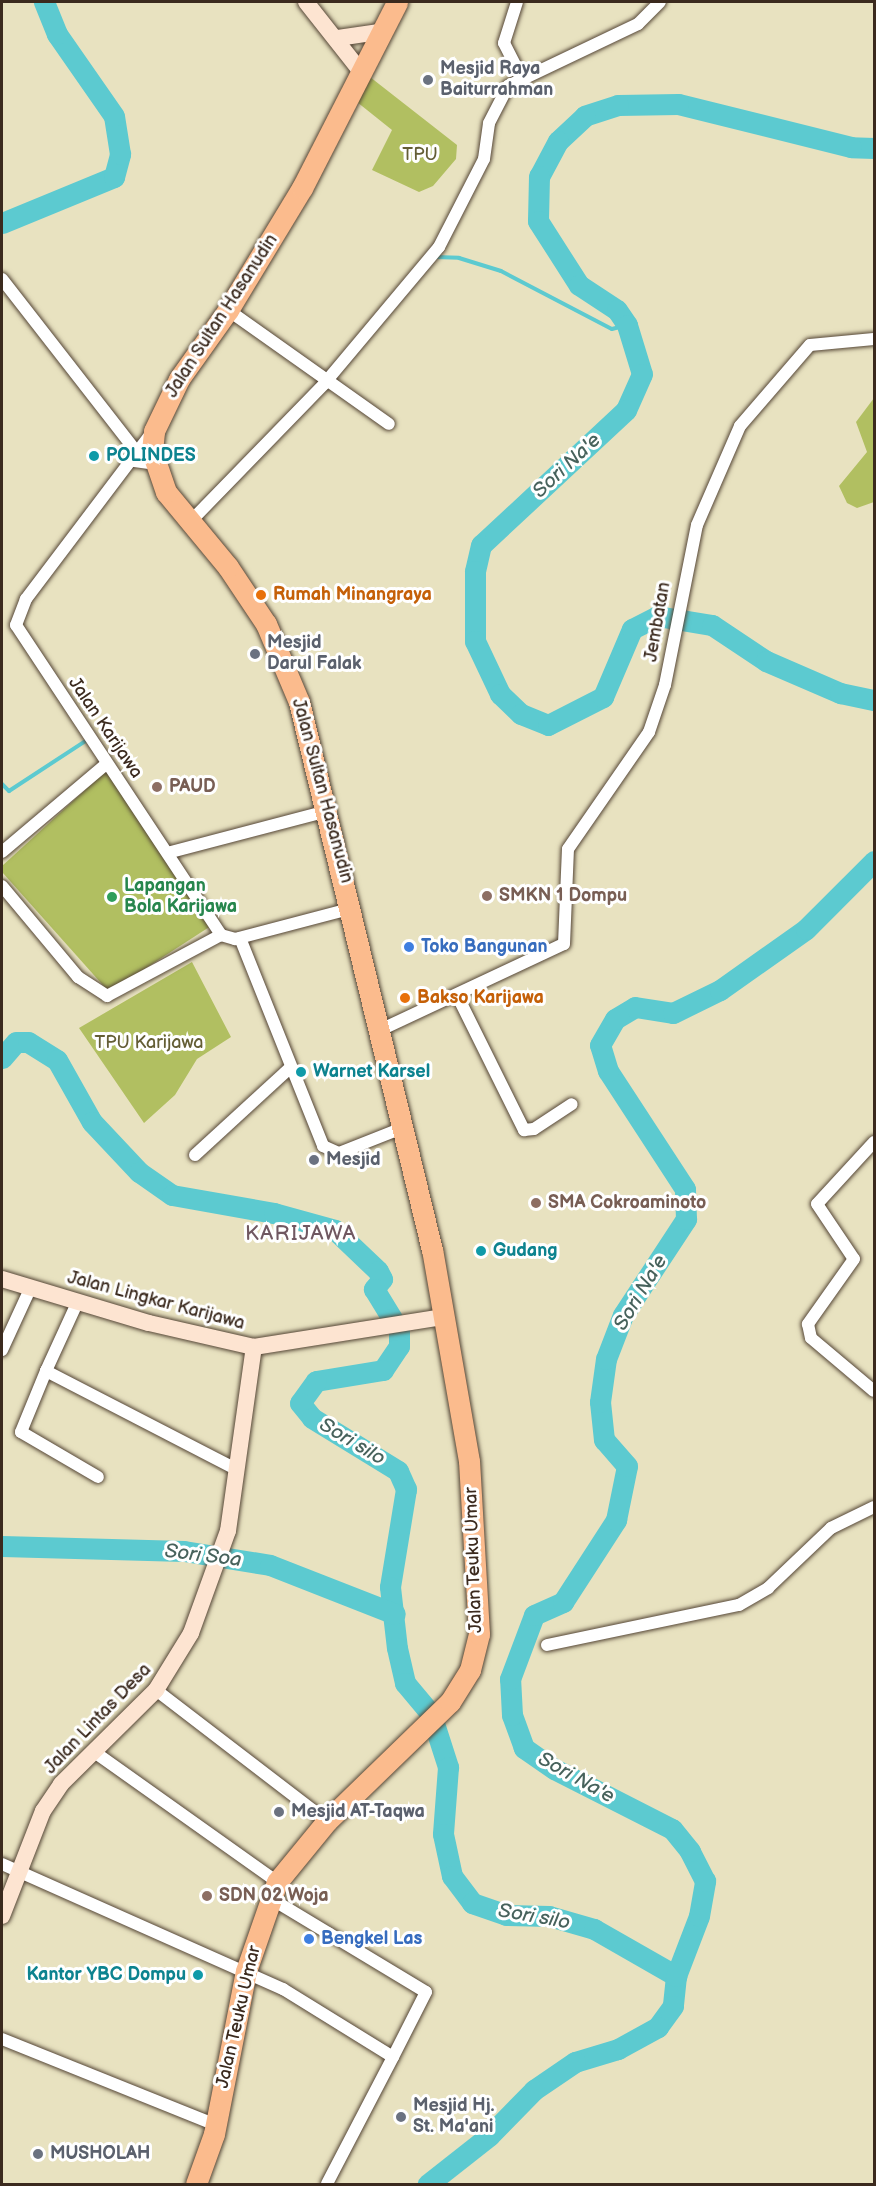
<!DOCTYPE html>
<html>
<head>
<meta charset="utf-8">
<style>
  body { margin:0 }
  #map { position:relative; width:876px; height:2186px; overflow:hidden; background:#e8e2c0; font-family:"Balsamiq Sans",sans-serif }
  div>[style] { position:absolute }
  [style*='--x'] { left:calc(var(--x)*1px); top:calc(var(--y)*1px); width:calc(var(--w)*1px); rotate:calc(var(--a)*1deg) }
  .green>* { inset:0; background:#b1bf61 }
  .stream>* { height:4px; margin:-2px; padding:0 2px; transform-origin:2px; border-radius:2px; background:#5ccad0 }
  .river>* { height:21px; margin:-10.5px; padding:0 10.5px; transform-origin:10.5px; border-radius:10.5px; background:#5ccad0 }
  .roads { filter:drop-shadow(0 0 2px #554636) drop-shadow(0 0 2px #554636) }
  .minor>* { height:12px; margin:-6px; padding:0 6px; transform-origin:6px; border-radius:6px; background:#fff }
  .secondary>* { height:16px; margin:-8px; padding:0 8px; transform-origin:8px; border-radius:8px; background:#fde4d1 }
  .trunk>* { height:21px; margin:-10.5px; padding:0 10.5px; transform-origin:10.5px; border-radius:10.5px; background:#fbbb8d }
  .dots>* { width:16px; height:16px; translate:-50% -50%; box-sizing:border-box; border:3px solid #fff; border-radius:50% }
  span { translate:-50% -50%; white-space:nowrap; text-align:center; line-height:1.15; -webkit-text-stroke:6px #fff; paint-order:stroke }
  .worship-label { font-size:18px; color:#5b616d; font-weight:700 }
  .left { translate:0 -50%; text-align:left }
  .park-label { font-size:18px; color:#645e35 }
  .street-label { font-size:18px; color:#3b2a1e }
  .culture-label { font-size:18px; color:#0d838f; font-weight:700 }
  .right { translate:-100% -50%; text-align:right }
  .food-label { font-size:18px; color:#c56008; font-weight:700 }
  .education-label { font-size:18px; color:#785e54; font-weight:700 }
  .leisure-label { font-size:18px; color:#27864d; font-weight:700 }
  .shop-label { font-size:18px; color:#366cbe; font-weight:700 }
  .water-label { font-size:20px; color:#47625c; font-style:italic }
  .quarter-label { font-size:21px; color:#705861; letter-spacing:1.5px }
  .frame { position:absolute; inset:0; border:3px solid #3b2a1e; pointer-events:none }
</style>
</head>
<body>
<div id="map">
  <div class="green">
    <div style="clip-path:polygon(370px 77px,457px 145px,456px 159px,433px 186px,419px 192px,372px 170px,392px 130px,357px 102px)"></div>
    <div style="clip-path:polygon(874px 398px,874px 502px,857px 508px,847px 503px,839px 486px,867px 452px,856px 422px)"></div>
    <div style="clip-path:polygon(107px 770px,217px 922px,109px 992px,2px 872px,2px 866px)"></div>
    <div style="clip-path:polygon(192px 962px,231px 1037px,197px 1059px,175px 1095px,144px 1123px,79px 1028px)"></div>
  </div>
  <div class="stream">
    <div style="--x:435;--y:257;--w:24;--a:2"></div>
    <div style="--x:459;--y:258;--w:44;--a:17.2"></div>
    <div style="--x:501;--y:271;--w:125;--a:27.6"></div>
    <div style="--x:612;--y:329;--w:16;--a:-15"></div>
    <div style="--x:2;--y:784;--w:10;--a:45"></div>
    <div style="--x:9;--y:791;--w:93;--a:-33.2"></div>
  </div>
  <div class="river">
    <div style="--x:874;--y:148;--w:23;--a:-178"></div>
    <div style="--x:851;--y:147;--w:178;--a:-166"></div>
    <div style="--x:678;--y:104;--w:60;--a:179"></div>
    <div style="--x:618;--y:105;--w:35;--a:162"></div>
    <div style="--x:585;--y:116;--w:37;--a:137"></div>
    <div style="--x:558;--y:141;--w:40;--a:118"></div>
    <div style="--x:539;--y:176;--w:45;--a:91.3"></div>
    <div style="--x:538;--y:221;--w:76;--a:57.4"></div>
    <div style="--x:579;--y:285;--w:45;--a:33.3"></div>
    <div style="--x:617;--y:310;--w:18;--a:56"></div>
    <div style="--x:627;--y:325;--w:51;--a:73"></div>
    <div style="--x:642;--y:374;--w:39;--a:114"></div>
    <div style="--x:626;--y:410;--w:198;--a:137"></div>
    <div style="--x:481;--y:545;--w:27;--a:103"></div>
    <div style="--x:475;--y:571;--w:70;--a:90"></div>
    <div style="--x:475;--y:641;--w:59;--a:64.7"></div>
    <div style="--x:500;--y:694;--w:29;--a:44"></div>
    <div style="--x:521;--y:714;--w:29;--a:22"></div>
    <div style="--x:548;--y:725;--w:62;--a:-27"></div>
    <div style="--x:603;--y:697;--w:74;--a:-66.9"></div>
    <div style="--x:632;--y:629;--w:28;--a:-27"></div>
    <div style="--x:657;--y:616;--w:56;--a:9.3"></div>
    <div style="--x:712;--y:625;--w:65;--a:33.7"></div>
    <div style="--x:766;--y:661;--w:81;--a:23.4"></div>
    <div style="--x:840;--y:693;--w:35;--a:12"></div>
    <div style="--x:2;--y:223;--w:121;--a:-22.3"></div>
    <div style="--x:114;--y:177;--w:24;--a:-75"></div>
    <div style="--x:120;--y:154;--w:38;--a:-99"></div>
    <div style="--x:114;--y:116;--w:100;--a:-124.8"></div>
    <div style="--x:57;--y:34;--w:35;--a:-112"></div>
    <div style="--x:2;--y:1058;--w:21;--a:-49"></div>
    <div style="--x:16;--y:1042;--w:12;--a:0"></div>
    <div style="--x:28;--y:1042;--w:34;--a:32"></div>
    <div style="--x:57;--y:1060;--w:71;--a:60.6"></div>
    <div style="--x:92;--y:1122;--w:69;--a:46.8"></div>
    <div style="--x:139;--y:1172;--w:40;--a:34.9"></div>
    <div style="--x:172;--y:1195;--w:104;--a:10"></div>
    <div style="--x:274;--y:1213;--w:63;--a:15.6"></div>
    <div style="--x:335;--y:1230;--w:59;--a:43.6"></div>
    <div style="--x:378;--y:1271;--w:9;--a:63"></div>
    <div style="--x:382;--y:1279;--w:13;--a:129"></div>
    <div style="--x:374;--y:1289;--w:48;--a:58.6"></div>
    <div style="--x:399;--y:1330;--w:16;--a:90"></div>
    <div style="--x:399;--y:1346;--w:29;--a:124"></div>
    <div style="--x:383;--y:1370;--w:68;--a:170.7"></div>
    <div style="--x:316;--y:1381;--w:27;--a:126"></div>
    <div style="--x:300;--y:1403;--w:19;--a:51"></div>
    <div style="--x:312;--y:1418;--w:101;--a:31.6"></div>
    <div style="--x:398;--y:1471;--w:20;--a:66"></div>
    <div style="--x:406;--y:1489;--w:99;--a:99.3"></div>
    <div style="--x:390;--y:1587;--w:61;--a:83.5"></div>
    <div style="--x:397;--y:1648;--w:36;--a:77"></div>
    <div style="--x:405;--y:1683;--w:40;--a:50"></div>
    <div style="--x:431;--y:1714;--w:56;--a:72.2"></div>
    <div style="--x:448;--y:1767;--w:67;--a:94.3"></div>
    <div style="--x:443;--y:1834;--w:43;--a:77.9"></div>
    <div style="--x:452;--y:1876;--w:34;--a:53"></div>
    <div style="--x:472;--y:1903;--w:36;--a:19"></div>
    <div style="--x:506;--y:1915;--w:43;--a:1.3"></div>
    <div style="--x:549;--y:1916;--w:47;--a:16.1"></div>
    <div style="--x:594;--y:1929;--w:95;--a:29.8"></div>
    <div style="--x:676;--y:1976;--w:30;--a:96"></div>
    <div style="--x:673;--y:2006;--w:26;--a:126"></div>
    <div style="--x:658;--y:2027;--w:46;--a:151.2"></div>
    <div style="--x:618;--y:2049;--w:45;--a:163.2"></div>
    <div style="--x:575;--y:2062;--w:50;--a:145.7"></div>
    <div style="--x:534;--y:2090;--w:64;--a:134.4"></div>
    <div style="--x:489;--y:2136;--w:78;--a:141.8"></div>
    <div style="--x:2;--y:1546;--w:182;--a:1.6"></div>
    <div style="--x:184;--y:1551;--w:87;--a:9.2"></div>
    <div style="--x:270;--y:1565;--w:134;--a:21.4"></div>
    <div style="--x:676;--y:1976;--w:64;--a:-69"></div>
    <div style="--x:699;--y:1916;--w:36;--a:-80"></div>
    <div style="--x:705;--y:1881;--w:34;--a:-117"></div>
    <div style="--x:690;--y:1851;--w:28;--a:-129"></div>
    <div style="--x:672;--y:1829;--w:132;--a:-153"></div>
    <div style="--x:554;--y:1769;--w:37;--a:-145"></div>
    <div style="--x:524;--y:1748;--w:35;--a:-110"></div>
    <div style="--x:512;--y:1715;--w:36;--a:-93"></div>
    <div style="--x:510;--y:1679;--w:68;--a:-69.4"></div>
    <div style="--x:534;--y:1615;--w:32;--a:-24"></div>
    <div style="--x:563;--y:1602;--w:98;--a:-57.1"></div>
    <div style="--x:616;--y:1520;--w:55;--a:-78.5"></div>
    <div style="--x:627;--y:1466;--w:35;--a:-131"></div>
    <div style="--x:604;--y:1440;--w:38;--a:-96"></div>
    <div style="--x:600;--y:1402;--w:43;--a:-82.1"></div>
    <div style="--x:606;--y:1359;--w:47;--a:-68.9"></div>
    <div style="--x:623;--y:1315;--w:115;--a:-56.7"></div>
    <div style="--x:686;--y:1219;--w:30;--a:-92"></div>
    <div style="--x:685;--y:1189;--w:141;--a:-123.1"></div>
    <div style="--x:608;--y:1071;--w:27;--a:-107"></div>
    <div style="--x:600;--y:1045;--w:30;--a:-60"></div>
    <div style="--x:615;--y:1019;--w:23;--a:-31"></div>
    <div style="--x:635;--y:1007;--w:38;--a:9"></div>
    <div style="--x:673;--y:1013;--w:52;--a:-26.1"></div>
    <div style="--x:720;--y:990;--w:105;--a:-35.3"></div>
    <div style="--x:806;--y:929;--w:96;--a:-45"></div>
  </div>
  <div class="roads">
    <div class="minor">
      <div style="--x:517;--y:2;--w:43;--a:107.6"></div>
      <div style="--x:504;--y:43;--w:37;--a:63"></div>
      <div style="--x:2;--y:279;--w:217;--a:52.1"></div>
      <div style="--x:228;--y:310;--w:197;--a:35.3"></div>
      <div style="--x:153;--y:431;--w:211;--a:127.1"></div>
      <div style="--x:26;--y:599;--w:28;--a:111"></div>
      <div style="--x:16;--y:625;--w:372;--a:56.5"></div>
      <div style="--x:221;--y:935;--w:15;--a:16"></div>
      <div style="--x:235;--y:939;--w:122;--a:-14.7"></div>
      <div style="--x:127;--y:460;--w:28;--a:8"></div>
      <div style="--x:189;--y:523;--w:194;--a:-45.8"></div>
      <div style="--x:324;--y:384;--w:179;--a:-50"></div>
      <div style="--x:439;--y:247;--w:99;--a:-62.9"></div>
      <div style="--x:484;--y:159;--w:36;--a:-82"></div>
      <div style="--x:489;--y:123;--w:42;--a:-62.8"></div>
      <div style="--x:508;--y:86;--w:144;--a:-25.5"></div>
      <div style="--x:638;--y:24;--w:31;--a:-45"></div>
      <div style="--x:2;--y:852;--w:136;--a:-40.2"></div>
      <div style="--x:171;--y:852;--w:161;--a:-14.7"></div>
      <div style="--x:2;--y:886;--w:119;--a:50.1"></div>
      <div style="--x:78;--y:977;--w:35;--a:33"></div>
      <div style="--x:107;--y:996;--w:129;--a:-28.2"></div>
      <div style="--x:240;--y:938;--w:224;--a:68.2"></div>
      <div style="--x:323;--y:1146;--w:17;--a:24"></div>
      <div style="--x:339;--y:1153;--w:68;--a:-21.6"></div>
      <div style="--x:457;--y:995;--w:151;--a:63.6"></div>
      <div style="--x:524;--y:1130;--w:10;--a:-6"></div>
      <div style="--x:534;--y:1129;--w:45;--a:-33.3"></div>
      <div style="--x:378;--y:1031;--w:205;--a:-25.1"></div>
      <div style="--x:564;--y:944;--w:95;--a:-87.6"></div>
      <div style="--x:568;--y:849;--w:142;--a:-55.3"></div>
      <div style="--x:649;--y:732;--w:50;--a:-71.2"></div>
      <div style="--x:665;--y:685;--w:163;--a:-78.7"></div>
      <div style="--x:697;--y:525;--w:108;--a:-66.5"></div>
      <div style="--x:740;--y:426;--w:107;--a:-49.2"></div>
      <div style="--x:810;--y:345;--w:64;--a:-5.4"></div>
      <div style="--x:874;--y:1142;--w:84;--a:132.6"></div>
      <div style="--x:817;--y:1204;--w:66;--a:56.1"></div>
      <div style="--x:854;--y:1259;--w:80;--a:125.3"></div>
      <div style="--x:808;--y:1324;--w:14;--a:78"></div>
      <div style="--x:811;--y:1338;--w:82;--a:40.1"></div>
      <div style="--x:195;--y:1155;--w:127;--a:-42.5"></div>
      <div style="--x:78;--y:1301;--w:77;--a:114.6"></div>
      <div style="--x:46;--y:1371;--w:216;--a:27.3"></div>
      <div style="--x:2;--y:1350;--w:69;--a:-65.3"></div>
      <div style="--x:46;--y:1371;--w:66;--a:112.3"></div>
      <div style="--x:21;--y:1432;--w:89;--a:30.3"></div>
      <div style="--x:547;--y:1645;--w:196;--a:-11.8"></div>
      <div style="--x:739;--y:1605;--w:34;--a:-30"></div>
      <div style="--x:768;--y:1588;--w:87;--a:-43.6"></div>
      <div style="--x:831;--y:1528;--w:48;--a:-26"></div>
      <div style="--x:156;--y:1690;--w:215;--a:37.5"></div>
      <div style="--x:93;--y:1751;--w:226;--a:35.4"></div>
      <div style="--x:2;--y:1864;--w:308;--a:24"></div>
      <div style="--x:283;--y:1989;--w:129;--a:31.7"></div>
      <div style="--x:393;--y:2057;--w:143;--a:117.5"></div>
      <div style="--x:270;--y:1898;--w:182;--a:31.1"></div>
      <div style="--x:426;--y:1992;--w:73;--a:116.9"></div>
      <div style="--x:2;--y:2039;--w:231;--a:21.9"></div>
    </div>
    <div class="secondary">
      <div style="--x:306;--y:2;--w:85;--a:51.7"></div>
      <div style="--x:338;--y:38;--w:40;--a:-8.5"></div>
      <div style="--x:2;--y:1279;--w:153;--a:16.7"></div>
      <div style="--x:149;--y:1323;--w:108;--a:12.9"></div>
      <div style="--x:254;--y:1347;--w:192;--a:-9"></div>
      <div style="--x:2;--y:1916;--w:113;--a:-68.7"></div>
      <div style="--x:43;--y:1811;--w:32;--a:-56"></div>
      <div style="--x:61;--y:1784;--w:134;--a:-44.7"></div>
      <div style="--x:156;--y:1690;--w:67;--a:-58.4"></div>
      <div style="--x:191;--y:1633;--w:109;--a:-70.1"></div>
      <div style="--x:228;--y:1531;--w:186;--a:-82"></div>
    </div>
    <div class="trunk">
      <div style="--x:196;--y:2184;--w:53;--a:-70.2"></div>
      <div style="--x:214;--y:2134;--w:166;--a:-78.9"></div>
      <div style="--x:246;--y:1971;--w:94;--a:-70.8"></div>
      <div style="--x:277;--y:1882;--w:79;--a:-50.7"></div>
      <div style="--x:327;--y:1821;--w:171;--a:-44.1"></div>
      <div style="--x:450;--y:1702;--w:38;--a:-58"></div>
      <div style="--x:470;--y:1670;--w:37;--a:-76"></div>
      <div style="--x:479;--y:1634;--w:173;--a:-93.3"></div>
      <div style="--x:469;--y:1461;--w:214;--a:-99.9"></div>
      <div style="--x:432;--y:1250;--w:564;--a:-103.64"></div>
      <div style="--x:299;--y:702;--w:85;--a:-112.9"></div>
      <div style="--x:266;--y:624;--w:69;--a:-123.7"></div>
      <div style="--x:228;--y:567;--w:97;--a:-129.6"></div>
      <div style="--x:166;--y:492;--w:43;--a:-108.9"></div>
      <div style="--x:152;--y:451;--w:20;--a:-84"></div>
      <div style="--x:154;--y:431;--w:58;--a:-64.3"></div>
      <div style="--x:179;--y:379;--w:85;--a:-54.6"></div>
      <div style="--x:228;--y:310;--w:143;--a:-58.8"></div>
      <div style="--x:302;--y:188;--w:209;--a:-62.9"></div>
    </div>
  </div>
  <div class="dots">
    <div style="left:428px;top:80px;background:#6b7280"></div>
    <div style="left:94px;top:456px;background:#0f9aa8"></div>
    <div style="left:261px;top:595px;background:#e8710a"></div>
    <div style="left:255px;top:654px;background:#6b7280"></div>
    <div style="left:157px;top:787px;background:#8d6e63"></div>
    <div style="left:487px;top:896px;background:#8d6e63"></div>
    <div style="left:112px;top:897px;background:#2e9e5b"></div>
    <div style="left:409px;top:947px;background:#3f7fe0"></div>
    <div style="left:405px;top:998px;background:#e8710a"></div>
    <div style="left:301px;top:1072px;background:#0f9aa8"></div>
    <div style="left:314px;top:1160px;background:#6b7280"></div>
    <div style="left:536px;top:1203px;background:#8d6e63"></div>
    <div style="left:481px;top:1251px;background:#0f9aa8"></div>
    <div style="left:279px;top:1812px;background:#6b7280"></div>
    <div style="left:207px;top:1896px;background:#8d6e63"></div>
    <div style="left:309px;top:1939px;background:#3f7fe0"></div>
    <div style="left:198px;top:1975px;background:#0f9aa8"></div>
    <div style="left:401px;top:2117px;background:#6b7280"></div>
    <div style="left:38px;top:2154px;background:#6b7280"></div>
  </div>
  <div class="worship-label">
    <span class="left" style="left:440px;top:80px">Mesjid Raya<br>Baiturrahman</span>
    <span class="left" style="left:267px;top:654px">Mesjid<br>Darul Falak</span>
    <span class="left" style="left:326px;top:1160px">Mesjid</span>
    <span class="left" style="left:291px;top:1812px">Mesjid AT-Taqwa</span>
    <span class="left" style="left:413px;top:2117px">Mesjid Hj.<br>St. Ma'ani</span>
    <span class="left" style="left:50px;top:2154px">MUSHOLAH</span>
  </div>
  <div class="park-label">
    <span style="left:420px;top:155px">TPU</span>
    <span style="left:149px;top:1043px">TPU Karijawa</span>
  </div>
  <div class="street-label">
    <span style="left:222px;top:316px;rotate:-57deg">Jalan Sultan Hasanudin</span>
    <span style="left:658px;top:622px;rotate:-80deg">Jembatan</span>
    <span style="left:105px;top:728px;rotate:56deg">Jalan Karijawa</span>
    <span style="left:322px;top:791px;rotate:75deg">Jalan Sultan Hasanudin</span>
    <span style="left:156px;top:1301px;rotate:15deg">Jalan Lingkar Karijawa</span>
    <span style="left:474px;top:1560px;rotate:-92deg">Jalan Teuku Umar</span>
    <span style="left:98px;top:1719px;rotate:-46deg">Jalan Lintas Desa</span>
    <span style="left:239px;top:2017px;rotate:-77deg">Jalan Teuku Umar</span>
  </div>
  <div class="culture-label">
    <span class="left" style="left:106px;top:456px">POLINDES</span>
    <span class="left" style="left:313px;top:1072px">Warnet Karsel</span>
    <span class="left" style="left:493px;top:1251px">Gudang</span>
    <span class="right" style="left:186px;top:1975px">Kantor YBC Dompu</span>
  </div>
  <div class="food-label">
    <span class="left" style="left:273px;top:595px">Rumah Minangraya</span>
    <span class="left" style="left:417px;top:998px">Bakso Karijawa</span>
  </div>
  <div class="education-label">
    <span class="left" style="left:169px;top:787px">PAUD</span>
    <span class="left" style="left:499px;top:896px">SMKN 1 Dompu</span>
    <span class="left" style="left:548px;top:1203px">SMA Cokroaminoto</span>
    <span class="left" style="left:219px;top:1896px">SDN 02 Woja</span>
  </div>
  <div class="leisure-label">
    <span class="left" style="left:124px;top:897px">Lapangan<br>Bola Karijawa</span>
  </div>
  <div class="shop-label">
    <span class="left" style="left:421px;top:947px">Toko Bangunan</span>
    <span class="left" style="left:321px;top:1939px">Bengkel Las</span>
  </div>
  <div class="water-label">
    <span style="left:567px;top:466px;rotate:-43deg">Sori Na'e</span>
    <span style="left:641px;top:1293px;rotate:-59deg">Sori Na'e</span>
    <span style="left:352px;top:1442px;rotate:31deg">Sori silo</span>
    <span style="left:203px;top:1556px;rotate:7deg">Sori Soa</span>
    <span style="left:576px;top:1778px;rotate:29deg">Sori Na'e</span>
    <span style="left:534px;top:1917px;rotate:10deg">Sori silo</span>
  </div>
  <div class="quarter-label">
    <span style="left:301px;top:1234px">KARIJAWA</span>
  </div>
  <div class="frame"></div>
</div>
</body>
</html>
